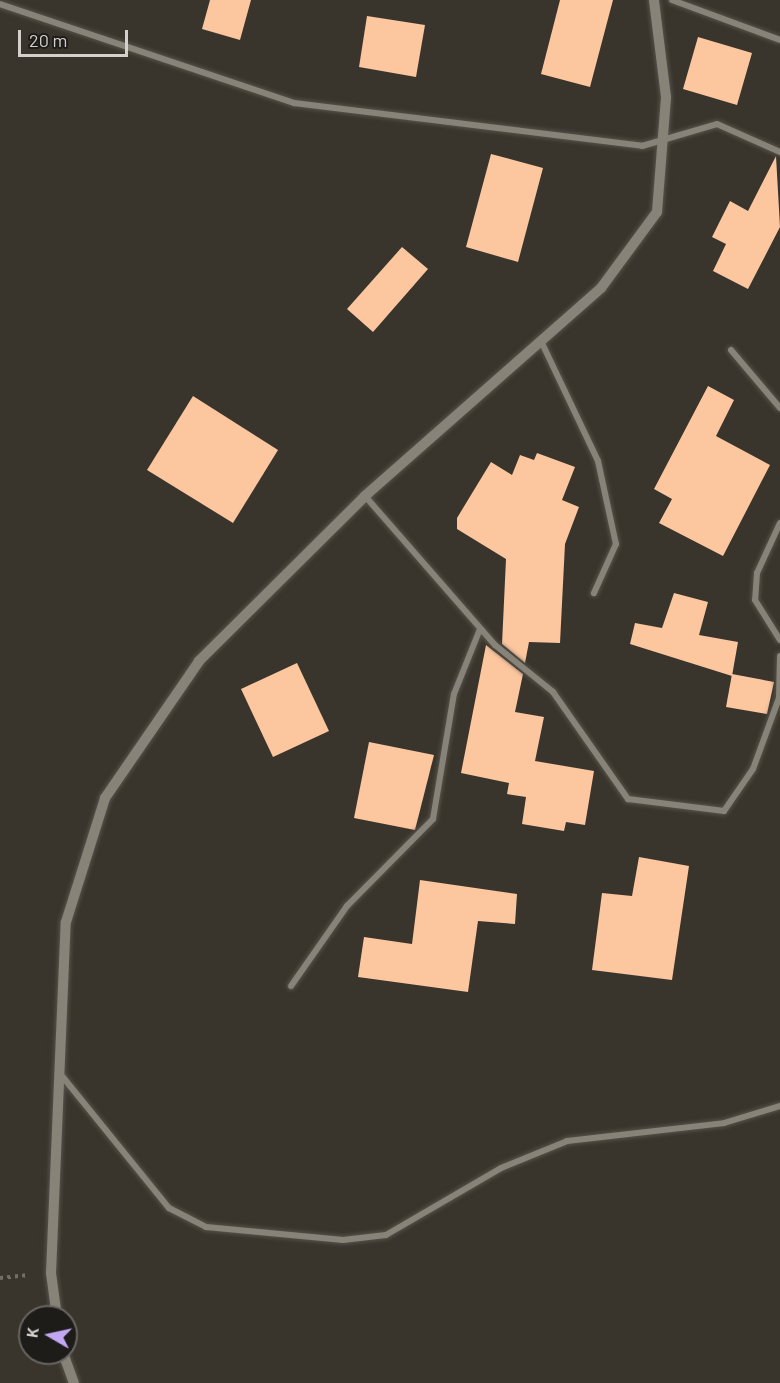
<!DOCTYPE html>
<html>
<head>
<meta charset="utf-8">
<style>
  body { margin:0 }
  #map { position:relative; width:780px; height:1383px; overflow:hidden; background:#39352c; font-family:Barlow,sans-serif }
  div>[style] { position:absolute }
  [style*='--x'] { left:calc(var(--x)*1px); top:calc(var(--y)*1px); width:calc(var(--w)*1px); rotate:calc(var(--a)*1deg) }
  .building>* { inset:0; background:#fcc69f }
  .path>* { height:4px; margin-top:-2px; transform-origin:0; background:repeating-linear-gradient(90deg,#726f67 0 3px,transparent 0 7.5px) }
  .roads { filter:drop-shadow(0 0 2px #56524b) drop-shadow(0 0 2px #56524b) }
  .minor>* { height:6px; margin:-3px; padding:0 3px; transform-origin:3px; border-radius:3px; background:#878379 }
  .tertiary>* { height:10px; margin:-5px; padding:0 5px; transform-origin:5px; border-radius:5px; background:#878379 }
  span { translate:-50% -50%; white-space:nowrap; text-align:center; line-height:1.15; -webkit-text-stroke:6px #1e1c19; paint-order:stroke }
  .north { position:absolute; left:18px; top:1305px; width:60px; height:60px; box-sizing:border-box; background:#1e1c19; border:2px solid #676461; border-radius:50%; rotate:279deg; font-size:16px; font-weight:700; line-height:24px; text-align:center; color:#d4d1cc }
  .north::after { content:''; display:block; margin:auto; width:21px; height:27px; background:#c3a7f2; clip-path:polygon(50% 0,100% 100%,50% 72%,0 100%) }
  .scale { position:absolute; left:18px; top:30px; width:110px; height:27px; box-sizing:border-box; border:3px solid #d4d1cc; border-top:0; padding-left:8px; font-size:18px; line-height:21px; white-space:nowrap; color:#d4d1cc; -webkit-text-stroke:4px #1e1c19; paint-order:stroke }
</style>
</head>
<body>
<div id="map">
  <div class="building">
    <div style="clip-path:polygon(210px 0,251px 0,240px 40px,202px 29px)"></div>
    <div style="clip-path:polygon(560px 0,613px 0,590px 87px,541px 74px)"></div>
    <div style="clip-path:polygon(367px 16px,425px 25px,416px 77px,359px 67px)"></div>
    <div style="clip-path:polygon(698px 37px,752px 53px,737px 105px,683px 89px)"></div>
    <div style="clip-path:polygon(491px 154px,543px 168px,518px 262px,466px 247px)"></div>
    <div style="clip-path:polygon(776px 156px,780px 227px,748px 289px,713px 271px,726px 244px,712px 237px,730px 201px,748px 211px)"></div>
    <div style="clip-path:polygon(402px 247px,428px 269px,373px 332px,347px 309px)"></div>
    <div style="clip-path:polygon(708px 386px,734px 400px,716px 436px,770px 465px,723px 556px,659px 523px,672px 499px,654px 489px)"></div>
    <div style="clip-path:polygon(193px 396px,278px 450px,233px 523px,147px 470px)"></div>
    <div style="clip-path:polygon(537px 453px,575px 467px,562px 500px,579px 507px,565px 544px,560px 643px,529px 642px,525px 663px,502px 644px,506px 559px,457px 529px,457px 518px,491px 462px,512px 475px,520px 455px,534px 460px)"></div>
    <div style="clip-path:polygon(674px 593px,708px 602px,699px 635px,738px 642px,732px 676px,630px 644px,635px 623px,662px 628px)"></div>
    <div style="clip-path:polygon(486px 645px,523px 674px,515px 712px,544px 717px,535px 761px,594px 771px,585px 825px,566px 822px,564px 831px,522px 824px,526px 797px,507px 794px,509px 783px,461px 773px)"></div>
    <div style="clip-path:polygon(297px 663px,329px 731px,273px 757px,241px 689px)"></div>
    <div style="clip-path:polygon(732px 674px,774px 682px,767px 714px,726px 707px)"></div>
    <div style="clip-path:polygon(369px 742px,434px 755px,415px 830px,354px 818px)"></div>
    <div style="clip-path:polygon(639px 857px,689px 866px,672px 980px,592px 970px,602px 893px,632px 896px)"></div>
    <div style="clip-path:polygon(420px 880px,517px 894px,515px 924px,478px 921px,468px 992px,358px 977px,364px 937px,412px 944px)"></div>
  </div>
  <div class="path">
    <div style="--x:0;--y:1278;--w:29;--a:-6"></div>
  </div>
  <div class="roads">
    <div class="minor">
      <div style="--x:672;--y:0;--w:115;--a:20.3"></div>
      <div style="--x:0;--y:4;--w:310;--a:18.6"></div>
      <div style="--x:294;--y:103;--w:351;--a:7"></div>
      <div style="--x:642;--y:146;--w:78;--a:-16.3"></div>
      <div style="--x:717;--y:124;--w:69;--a:24"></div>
      <div style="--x:541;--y:341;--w:133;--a:64.6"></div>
      <div style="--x:598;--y:461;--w:85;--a:77.8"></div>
      <div style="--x:616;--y:544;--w:54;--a:114.2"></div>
      <div style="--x:731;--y:350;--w:76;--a:49.8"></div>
      <div style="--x:365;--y:496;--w:198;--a:48.9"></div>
      <div style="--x:495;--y:645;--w:75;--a:39"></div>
      <div style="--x:553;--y:692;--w:131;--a:55"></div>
      <div style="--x:628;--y:799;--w:97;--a:7.1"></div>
      <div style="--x:724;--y:811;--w:51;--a:-55.4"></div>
      <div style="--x:753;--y:769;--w:76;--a:-69.9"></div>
      <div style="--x:779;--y:698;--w:42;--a:-88.6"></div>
      <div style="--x:780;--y:523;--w:55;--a:114.7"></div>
      <div style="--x:757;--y:573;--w:27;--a:94"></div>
      <div style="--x:755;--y:600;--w:47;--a:58"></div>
      <div style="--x:291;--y:986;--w:98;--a:-55"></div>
      <div style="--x:347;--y:906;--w:122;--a:-45.3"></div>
      <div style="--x:433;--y:819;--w:127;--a:-80.5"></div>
      <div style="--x:454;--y:694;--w:70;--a:-68.2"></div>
      <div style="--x:62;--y:1076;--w:170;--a:51"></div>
      <div style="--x:169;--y:1208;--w:42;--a:27.2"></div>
      <div style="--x:206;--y:1227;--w:138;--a:5.4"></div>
      <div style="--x:343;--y:1240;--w:43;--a:-6.6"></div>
      <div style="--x:386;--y:1235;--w:133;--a:-30.2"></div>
      <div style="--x:501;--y:1168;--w:71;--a:-22.2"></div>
      <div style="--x:567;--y:1141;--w:158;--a:-6.5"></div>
      <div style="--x:724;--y:1123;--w:59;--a:-16.9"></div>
    </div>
    <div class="tertiary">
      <div style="--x:57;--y:1317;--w:44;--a:-97.8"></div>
      <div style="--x:51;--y:1273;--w:351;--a:-87.6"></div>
      <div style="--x:66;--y:922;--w:130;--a:-72.5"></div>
      <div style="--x:105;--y:798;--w:166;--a:-55.5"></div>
      <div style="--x:199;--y:661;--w:234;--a:-44.8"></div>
      <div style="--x:365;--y:496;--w:315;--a:-41.4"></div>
      <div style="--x:601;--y:288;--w:94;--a:-53.6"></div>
      <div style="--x:657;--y:212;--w:115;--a:-85.5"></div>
      <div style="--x:666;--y:97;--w:98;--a:-97.1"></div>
      <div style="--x:63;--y:1353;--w:32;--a:70"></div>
    </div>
  </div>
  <div class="north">K</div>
  <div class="scale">20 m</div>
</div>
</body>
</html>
